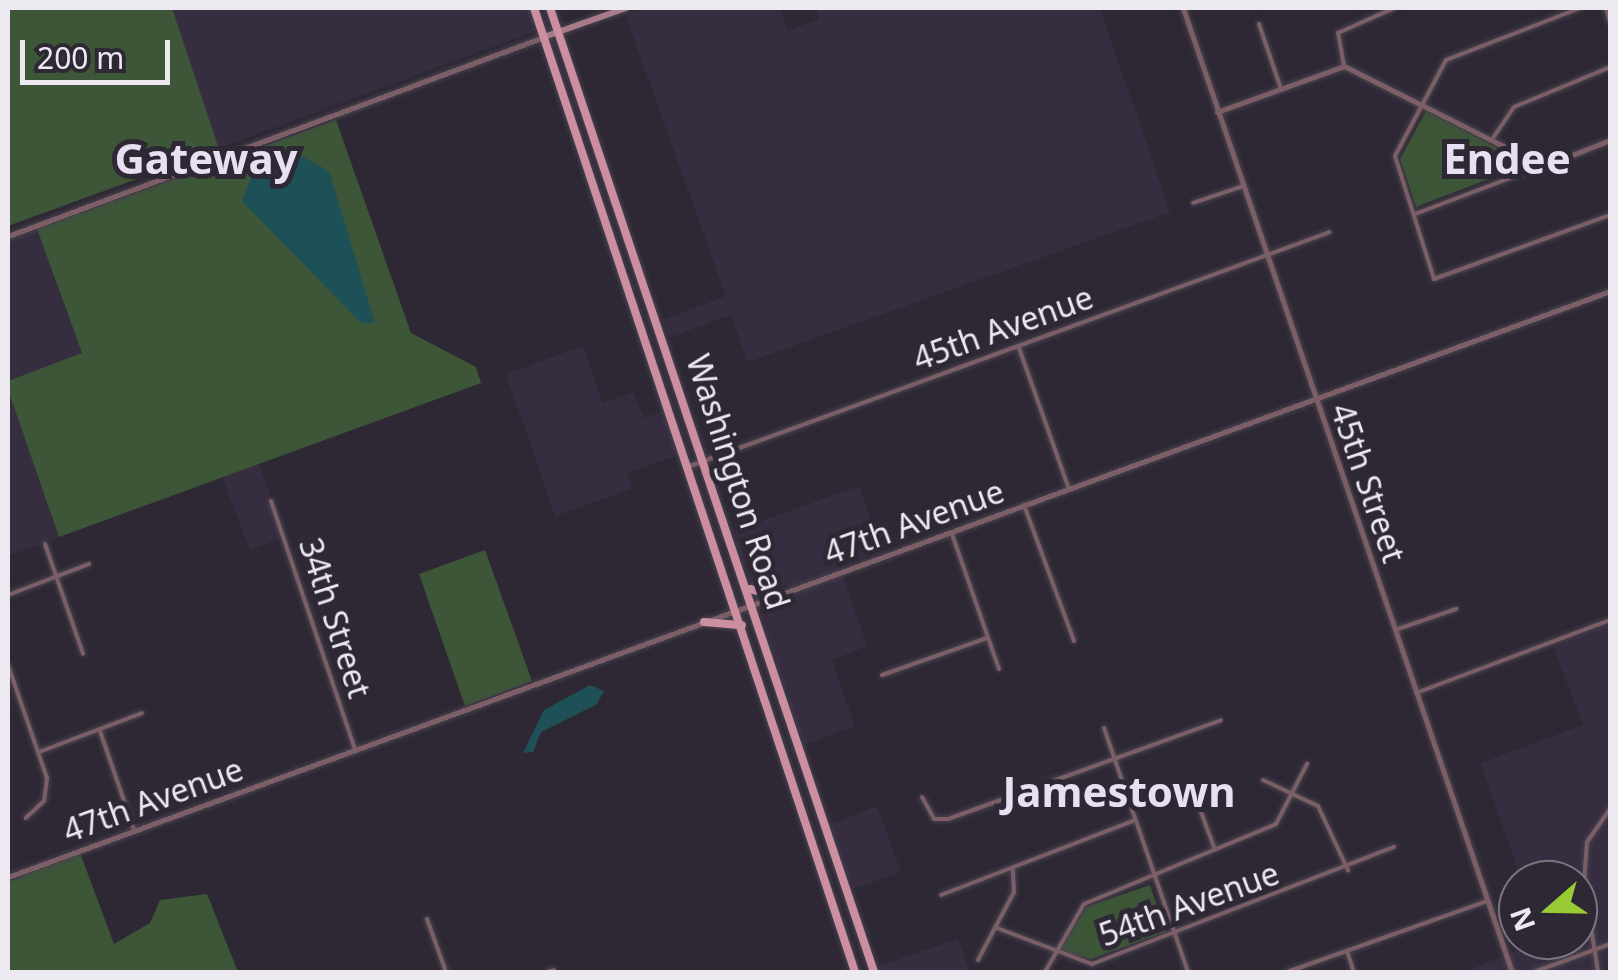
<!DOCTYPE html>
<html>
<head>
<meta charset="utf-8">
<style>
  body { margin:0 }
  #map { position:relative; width:1618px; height:980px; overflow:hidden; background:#2e2835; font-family:"Noto Sans",sans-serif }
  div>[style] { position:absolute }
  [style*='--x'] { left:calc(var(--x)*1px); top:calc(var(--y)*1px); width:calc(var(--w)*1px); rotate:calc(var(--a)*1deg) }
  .built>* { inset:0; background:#362d40 }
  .green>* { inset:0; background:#3d5638 }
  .water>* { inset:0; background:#1e5057 }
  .roads { filter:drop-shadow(0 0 2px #49434f) drop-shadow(0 0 2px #49434f) }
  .minor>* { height:4px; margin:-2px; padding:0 2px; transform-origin:2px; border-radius:2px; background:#7c5e66 }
  .tertiary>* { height:5px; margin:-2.5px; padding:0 2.5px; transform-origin:2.5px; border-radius:2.5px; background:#7c5e66 }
  .secondary>* { height:6px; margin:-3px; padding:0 3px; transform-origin:3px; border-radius:3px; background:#a97a87 }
  .primary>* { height:8px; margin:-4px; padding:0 4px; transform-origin:4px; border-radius:4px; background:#cb8fa0 }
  span { translate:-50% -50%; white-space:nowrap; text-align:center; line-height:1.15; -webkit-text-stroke:10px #2e2835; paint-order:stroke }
  .street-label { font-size:32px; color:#ece9f1 }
  .district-label { font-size:42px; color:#e8e0f2; font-weight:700 }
  .frame { position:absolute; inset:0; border:10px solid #ece9f1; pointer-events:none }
  .north { position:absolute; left:1498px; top:860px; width:100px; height:100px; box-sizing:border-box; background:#2e2835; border:2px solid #7a7580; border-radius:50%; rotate:250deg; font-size:28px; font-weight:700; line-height:40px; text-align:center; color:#ece9f1 }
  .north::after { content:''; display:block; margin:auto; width:35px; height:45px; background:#99cb35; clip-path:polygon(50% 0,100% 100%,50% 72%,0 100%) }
  .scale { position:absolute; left:20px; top:40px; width:150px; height:45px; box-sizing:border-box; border:5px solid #ece9f1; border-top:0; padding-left:12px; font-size:30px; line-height:35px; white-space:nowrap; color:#ece9f1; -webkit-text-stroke:8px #2e2835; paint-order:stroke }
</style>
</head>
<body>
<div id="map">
  <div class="built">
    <div style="clip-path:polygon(8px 8px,530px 8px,536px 31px,8px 226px)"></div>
    <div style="clip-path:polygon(644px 8px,780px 8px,788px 31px,819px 19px,815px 8px,1100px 8px,1170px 212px,748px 362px,731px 315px,668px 338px,662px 320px,726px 296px,625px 14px)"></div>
    <div style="clip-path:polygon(37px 229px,82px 354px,8px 381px,8px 240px)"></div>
    <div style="clip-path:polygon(583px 346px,603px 403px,633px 392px,644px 418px,668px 410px,682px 454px,627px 473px,632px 489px,555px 516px,506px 374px)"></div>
    <div style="clip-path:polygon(8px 390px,59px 537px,8px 556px)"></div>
    <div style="clip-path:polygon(259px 464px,285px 537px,250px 550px,222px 477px)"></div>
    <div style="clip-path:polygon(859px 486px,883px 552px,840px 567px,867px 646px,832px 660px,855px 726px,804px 745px,761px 615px,790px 595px,788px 585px,754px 590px,733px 531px)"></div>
    <div style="clip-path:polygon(1610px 624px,1610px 972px,1464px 972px,1541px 940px,1578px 940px,1578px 880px,1521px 880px,1481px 763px,1583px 725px,1553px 646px)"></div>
    <div style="clip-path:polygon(877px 806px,901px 872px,853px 889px,830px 824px)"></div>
    <div style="clip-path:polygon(958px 939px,970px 972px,881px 972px,879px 966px)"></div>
  </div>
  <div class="green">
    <div style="clip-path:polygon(8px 8px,172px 8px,219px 149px,8px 226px)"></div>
    <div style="clip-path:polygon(1426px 111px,1516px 157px,1520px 167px,1416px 207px,1400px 159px)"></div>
    <div style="clip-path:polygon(336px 120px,411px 333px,476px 367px,481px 383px,59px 537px,8px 390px,8px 381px,82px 353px,37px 229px)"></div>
    <div style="clip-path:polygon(485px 550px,532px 681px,465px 706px,419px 574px)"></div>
    <div style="clip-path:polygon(80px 853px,114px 944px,150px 923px,160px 900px,207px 894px,238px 972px,8px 972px,8px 882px)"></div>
    <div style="clip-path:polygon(1150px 885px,1166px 932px,1091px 959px,1059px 951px,1086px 907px)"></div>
  </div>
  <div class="water">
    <div style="clip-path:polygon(303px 157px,329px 171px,375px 323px,361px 323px,242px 201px,252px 175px)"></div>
    <div style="clip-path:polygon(590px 685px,604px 691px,597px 704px,541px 732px,533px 752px,523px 753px,544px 710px)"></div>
  </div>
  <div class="roads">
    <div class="minor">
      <div style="--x:1580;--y:8;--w:144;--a:158.8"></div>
      <div style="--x:1446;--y:60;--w:109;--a:118"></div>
      <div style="--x:1395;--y:156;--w:129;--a:72.4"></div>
      <div style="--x:1434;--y:279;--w:187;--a:-20"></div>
      <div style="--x:1606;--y:8;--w:15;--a:74"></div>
      <div style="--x:1259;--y:24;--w:69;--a:71.3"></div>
      <div style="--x:1344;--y:66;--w:34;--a:-100"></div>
      <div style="--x:1338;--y:33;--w:61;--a:-24.1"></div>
      <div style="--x:1493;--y:138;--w:37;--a:-56"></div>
      <div style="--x:1514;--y:107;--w:104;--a:-22.6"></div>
      <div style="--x:1193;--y:203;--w:53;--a:-18.8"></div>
      <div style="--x:1415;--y:214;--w:150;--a:-20.7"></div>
      <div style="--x:1019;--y:348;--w:150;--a:70.5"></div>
      <div style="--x:690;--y:466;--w:681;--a:-20.08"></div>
      <div style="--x:271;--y:501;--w:262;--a:71.3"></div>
      <div style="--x:1024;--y:505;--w:145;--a:69.8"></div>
      <div style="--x:952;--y:534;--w:143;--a:70.8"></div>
      <div style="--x:45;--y:544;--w:116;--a:70.9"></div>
      <div style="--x:8;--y:595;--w:87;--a:-20.9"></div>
      <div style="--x:1395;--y:630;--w:65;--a:-19"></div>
      <div style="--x:8;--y:665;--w:120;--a:71"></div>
      <div style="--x:47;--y:778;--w:23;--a:97"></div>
      <div style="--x:44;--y:801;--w:25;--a:137"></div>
      <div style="--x:882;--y:675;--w:111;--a:-19.4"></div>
      <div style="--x:1416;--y:693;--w:207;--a:-20.6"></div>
      <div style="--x:1104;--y:728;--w:258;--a:71"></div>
      <div style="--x:100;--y:731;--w:105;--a:71"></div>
      <div style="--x:39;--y:752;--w:110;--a:-20.7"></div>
      <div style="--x:1263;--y:780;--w:61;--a:25.3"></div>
      <div style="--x:1318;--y:806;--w:71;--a:64.9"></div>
      <div style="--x:922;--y:797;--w:25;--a:61"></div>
      <div style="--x:934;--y:819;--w:14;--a:0"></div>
      <div style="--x:948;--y:819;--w:290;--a:-19.9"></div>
      <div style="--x:1198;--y:804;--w:46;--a:69.6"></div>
      <div style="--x:941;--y:895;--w:208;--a:-21.1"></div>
      <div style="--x:427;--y:919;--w:56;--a:70.3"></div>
      <div style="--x:997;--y:928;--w:102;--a:20.8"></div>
      <div style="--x:1092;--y:964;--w:324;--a:-21.2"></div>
      <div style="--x:1347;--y:951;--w:22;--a:72"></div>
      <div style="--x:978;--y:960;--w:77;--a:-62.1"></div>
      <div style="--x:1014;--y:892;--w:22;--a:-93"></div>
      <div style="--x:548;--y:972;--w:6;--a:-18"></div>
      <div style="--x:1045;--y:972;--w:78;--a:-60.2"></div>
      <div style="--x:1084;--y:904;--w:208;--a:-22.6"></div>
      <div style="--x:1276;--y:824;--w:68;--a:-62.7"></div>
      <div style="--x:1287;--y:972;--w:213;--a:-19.5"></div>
      <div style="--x:1534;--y:972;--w:81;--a:-20.2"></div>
      <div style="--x:1598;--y:972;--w:90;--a:-98.9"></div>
      <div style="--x:1584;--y:883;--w:41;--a:-85.8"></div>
      <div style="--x:1587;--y:842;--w:40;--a:-55.1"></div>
    </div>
    <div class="tertiary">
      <div style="--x:1183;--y:8;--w:1019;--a:71.16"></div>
      <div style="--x:1217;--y:112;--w:135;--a:-19.9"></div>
      <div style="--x:1344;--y:66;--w:207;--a:26.7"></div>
      <div style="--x:1529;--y:159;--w:28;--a:4"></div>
      <div style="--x:1557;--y:161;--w:57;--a:-21.6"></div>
      <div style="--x:8;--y:236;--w:572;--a:-20.37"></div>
      <div style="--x:8;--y:877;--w:1706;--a:-20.09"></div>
    </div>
    <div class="secondary">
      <div style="--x:544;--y:37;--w:87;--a:-19.5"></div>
    </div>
    <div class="primary">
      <div style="--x:534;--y:8;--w:1016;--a:71.58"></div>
      <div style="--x:550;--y:8;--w:1017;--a:71.42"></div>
      <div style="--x:750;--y:589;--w:29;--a:14"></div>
      <div style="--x:704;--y:622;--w:38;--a:5"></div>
    </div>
  </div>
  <div class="street-label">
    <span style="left:1003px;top:328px;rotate:-20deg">45th Avenue</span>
    <span style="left:738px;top:482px;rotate:72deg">Washington Road</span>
    <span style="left:1368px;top:483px;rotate:71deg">45th Street</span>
    <span style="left:914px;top:522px;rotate:-20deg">47th Avenue</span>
    <span style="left:335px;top:618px;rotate:72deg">34th Street</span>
    <span style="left:153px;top:800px;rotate:-20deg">47th Avenue</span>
    <span style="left:1189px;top:904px;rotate:-20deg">54th Avenue</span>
  </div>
  <div class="district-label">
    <span style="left:206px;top:158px">Gateway</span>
    <span style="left:1507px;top:158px">Endee</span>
    <span style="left:1119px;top:791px">Jamestown</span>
  </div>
  <div class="frame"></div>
  <div class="north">N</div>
  <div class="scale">200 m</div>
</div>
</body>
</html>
